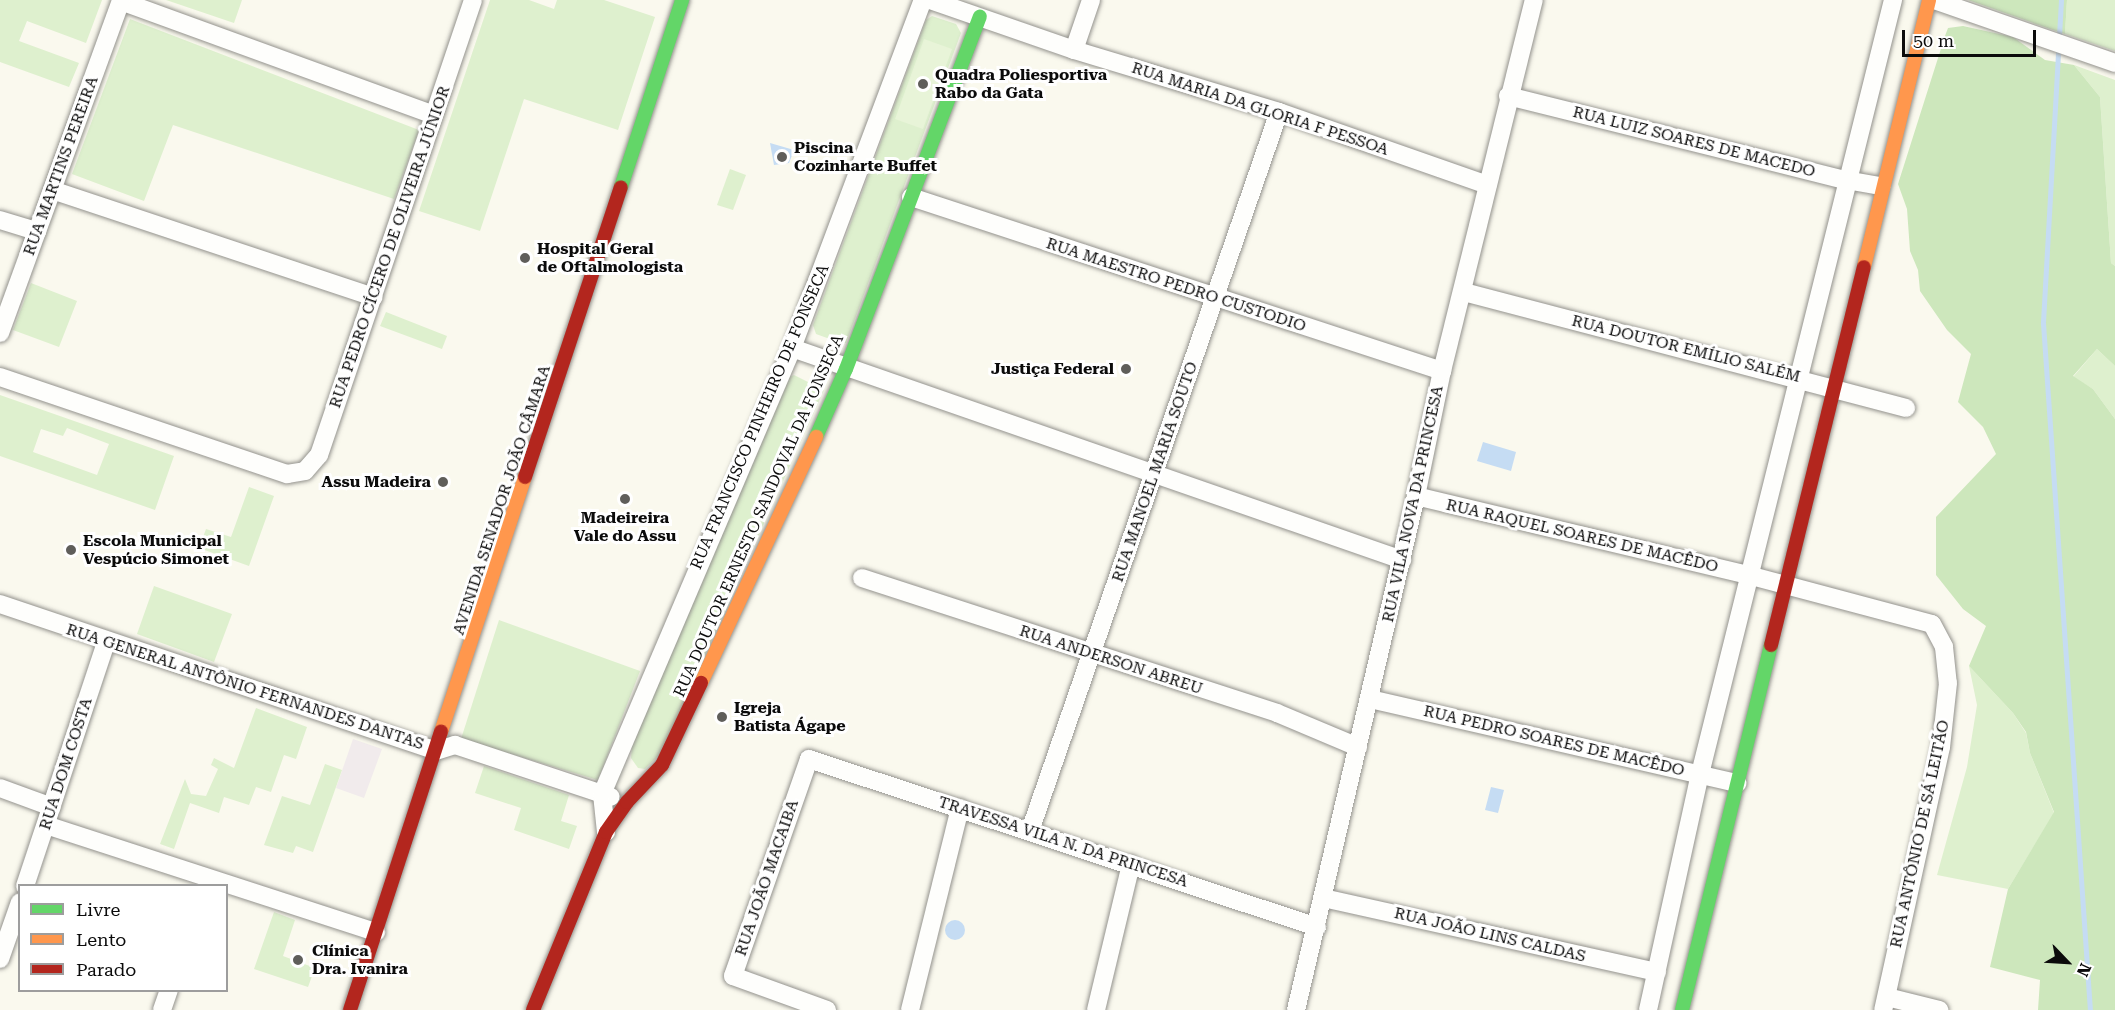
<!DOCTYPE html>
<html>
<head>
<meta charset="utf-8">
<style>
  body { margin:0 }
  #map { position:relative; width:2115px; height:1010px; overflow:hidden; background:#faf9ee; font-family:"Roboto Serif",serif }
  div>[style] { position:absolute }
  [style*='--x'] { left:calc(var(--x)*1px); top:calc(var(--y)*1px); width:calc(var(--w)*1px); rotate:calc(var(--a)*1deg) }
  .industrial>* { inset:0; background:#f1ebec }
  .green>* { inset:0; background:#def0ce }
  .forest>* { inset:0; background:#cde7bc }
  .pitch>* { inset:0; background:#e8f4d8 }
  .water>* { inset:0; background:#c5dcf3 }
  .round { border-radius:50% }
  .stream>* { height:5px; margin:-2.5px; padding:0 2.5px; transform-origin:2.5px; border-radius:2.5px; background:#c5dcf3 }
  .roads { filter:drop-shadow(0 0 2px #93928d) drop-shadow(0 0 2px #93928d) }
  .street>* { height:18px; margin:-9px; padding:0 9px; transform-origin:9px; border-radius:9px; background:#fefefc }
  .fast>* { height:14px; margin:-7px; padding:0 7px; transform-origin:7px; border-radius:7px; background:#63d668 }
  .slow>* { height:14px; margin:-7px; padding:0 7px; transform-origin:7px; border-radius:7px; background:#ff974d }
  .jam>* { height:14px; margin:-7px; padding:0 7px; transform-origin:7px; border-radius:7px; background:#b3261e }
  .dots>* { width:16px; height:16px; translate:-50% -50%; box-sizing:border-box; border:3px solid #fff; border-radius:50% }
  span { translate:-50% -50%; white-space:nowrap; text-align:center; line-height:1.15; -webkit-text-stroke:6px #fff; paint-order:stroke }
  .poi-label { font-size:16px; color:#0b0b0b; font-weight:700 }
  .left { translate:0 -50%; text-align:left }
  .right { translate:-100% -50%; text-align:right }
  .street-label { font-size:16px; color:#0b0b0b }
  .legend { position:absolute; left:18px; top:884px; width:210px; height:108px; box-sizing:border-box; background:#fff; border:2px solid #9d9d9d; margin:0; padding:8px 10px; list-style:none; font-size:18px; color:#0b0b0b }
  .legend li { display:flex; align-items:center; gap:12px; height:30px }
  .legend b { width:30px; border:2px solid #9d9d9d }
  .north { position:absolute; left:2037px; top:932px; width:60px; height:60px; -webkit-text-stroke:4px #fff; paint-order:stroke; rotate:115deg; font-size:16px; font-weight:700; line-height:24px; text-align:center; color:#0b0b0b }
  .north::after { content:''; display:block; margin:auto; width:21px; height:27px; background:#0b0b0b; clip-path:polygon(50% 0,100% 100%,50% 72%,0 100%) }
  .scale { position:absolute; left:1902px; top:30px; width:134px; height:27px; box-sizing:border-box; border:3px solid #0b0b0b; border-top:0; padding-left:8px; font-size:18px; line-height:21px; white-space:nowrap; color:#0b0b0b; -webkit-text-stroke:4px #fff; paint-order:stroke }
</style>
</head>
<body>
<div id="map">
  <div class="industrial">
    <div style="clip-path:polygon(353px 739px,382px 749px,364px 798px,336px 788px)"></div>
  </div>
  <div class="green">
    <div style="clip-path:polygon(0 0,102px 0,86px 43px,27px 21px,19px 41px,79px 63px,69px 87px,0 62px)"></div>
    <div style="clip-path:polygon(166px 0,242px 0,234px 23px)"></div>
    <div style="clip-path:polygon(490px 0,529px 0,554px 9px,557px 0,604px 0,655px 17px,618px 130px,524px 99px,480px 231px,419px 211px)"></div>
    <div style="clip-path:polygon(2067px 0,2115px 0,2115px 51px,2065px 34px)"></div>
    <div style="clip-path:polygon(932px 16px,956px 24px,961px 33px,846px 343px,841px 343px,816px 334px,813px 325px,926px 20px)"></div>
    <div style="clip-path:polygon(130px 19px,419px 130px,394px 199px,173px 125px,144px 201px,72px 174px)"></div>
    <div style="clip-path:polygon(2074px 65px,2115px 80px,2115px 266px,2111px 263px,2100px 97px)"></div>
    <div style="clip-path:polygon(730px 169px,746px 175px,733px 210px,717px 205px)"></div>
    <div style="clip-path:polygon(31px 283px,77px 301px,59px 347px,13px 330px)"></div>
    <div style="clip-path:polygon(386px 312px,447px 336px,442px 349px,380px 326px)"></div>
    <div style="clip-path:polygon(2097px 349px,2115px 366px,2115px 419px,2093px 389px,2073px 377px)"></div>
    <div style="clip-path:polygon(794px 375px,824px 390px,661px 753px,645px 769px,638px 768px,631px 758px,632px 746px,790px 377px)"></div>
    <div style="clip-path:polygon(evenodd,0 395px,174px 456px,155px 510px,0 456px,0 395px,67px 428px,109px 444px,97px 475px,33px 452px,41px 429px,63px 436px,67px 428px)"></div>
    <div style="clip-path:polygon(249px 487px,274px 496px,249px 566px,199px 548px,206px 529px,231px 537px)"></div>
    <div style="clip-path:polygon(154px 586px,232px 614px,214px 662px,137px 634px)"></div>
    <div style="clip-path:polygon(499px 620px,640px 671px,598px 780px,461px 739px)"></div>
    <div style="clip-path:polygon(1969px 666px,2013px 713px,2026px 733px,2030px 753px,2054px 813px,2008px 889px,1937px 875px,1967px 767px,1977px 705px)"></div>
    <div style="clip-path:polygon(256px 708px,307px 727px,296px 759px,284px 755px,271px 792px,256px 787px,249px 805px,224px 797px,219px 813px,190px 803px,174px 849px,160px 844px,185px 779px,191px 794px,206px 796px,218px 769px,211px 765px,214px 758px,234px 768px)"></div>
    <div style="clip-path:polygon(325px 764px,342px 770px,313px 852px,296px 846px,293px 853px,264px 845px,282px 796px,310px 805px)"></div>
    <div style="clip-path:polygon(484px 766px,569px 795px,561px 821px,577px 826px,569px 849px,514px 830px,521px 808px,475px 793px)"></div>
    <div style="clip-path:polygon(274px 912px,295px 920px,283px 956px,315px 968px,308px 987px,254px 969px)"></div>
  </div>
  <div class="forest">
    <div style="clip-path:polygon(1968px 0,2067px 0,2065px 34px,2050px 29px)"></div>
    <div style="clip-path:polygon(1963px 26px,2013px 37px,2045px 60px,2074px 65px,2100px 97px,2111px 263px,2115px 266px,2115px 366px,2097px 349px,2073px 376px,2093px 389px,2115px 419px,2115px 1010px,2038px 1010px,2040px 980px,1990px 967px,2008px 889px,2054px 812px,2030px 753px,2026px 732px,2013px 713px,1969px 666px,1986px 626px,1963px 609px,1936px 575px,1936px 517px,1996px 454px,1983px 427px,1958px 402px,1971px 354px,1947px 330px,1920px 291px,1918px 270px,1910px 251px,1907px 209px,1898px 184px,1945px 36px,1948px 28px)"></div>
  </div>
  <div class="pitch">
    <div style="clip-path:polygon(924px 39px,952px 49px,923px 129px,895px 119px)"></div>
  </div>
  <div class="water">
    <div style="clip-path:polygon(770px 143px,794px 150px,789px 163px,774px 165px)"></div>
    <div style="clip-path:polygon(1483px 442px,1516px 452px,1511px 471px,1477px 461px)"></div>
    <div style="clip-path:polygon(1491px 787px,1504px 790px,1498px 813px,1485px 810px)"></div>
    <div class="round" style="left:945px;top:920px;width:20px;height:20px"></div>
  </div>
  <div class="stream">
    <div style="--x:2061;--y:0;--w:324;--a:93.2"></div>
    <div style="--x:2043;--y:323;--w:689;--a:86.09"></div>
  </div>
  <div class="roads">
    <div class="street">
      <div style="--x:930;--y:0;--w:152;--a:19.1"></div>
      <div style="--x:1074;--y:50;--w:214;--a:16.8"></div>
      <div style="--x:1279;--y:112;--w:221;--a:19.3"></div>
      <div style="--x:1934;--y:0;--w:192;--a:19.2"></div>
      <div style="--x:121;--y:1;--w:333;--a:20"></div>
      <div style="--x:1074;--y:50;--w:53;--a:-71.2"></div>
      <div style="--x:1508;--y:96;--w:348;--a:14"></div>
      <div style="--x:1846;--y:180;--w:36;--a:10"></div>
      <div style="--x:52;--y:190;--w:339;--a:18.4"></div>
      <div style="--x:911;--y:197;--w:559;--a:18.14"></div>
      <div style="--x:0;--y:220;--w:39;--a:17"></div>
      <div style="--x:1464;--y:292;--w:457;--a:14.7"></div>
      <div style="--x:0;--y:333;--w:354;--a:-70"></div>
      <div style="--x:792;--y:348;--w:646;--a:19.16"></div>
      <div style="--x:0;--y:377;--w:303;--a:18.7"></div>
      <div style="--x:287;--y:474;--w:18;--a:-9"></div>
      <div style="--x:305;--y:471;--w:21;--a:-49"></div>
      <div style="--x:319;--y:455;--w:480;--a:-71.3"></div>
      <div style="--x:1416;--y:496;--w:341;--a:13.4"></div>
      <div style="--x:1748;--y:575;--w:190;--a:14.9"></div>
      <div style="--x:1932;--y:624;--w:26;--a:62"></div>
      <div style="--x:1944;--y:647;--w:36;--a:84"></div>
      <div style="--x:1948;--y:683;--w:64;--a:96.2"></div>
      <div style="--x:1941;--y:747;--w:269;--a:102.4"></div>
      <div style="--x:862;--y:578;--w:436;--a:18"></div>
      <div style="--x:1277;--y:713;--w:88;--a:22.8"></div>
      <div style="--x:0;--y:604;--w:460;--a:18.6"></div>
      <div style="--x:436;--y:751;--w:20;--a:-18"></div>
      <div style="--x:455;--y:745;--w:164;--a:18.4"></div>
      <div style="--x:1370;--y:699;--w:377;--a:12.9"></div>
      <div style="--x:0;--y:788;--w:55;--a:20.1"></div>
      <div style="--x:46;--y:825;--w:347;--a:18"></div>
      <div style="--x:1030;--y:831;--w:761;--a:-70.9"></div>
      <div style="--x:606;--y:832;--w:38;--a:-96"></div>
      <div style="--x:602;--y:794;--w:485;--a:-66.9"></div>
      <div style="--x:792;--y:348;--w:372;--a:-69.4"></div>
      <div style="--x:25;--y:886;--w:257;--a:-71.6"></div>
      <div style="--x:1323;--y:898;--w:342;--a:12.5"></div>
      <div style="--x:0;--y:959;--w:60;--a:-70.7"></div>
      <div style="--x:1887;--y:997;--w:54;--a:14"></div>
      <div style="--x:162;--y:1010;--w:21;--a:-71"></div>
      <div style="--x:827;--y:1010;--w:100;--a:-160.1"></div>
      <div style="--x:733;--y:976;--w:230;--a:-70.7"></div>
      <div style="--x:809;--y:759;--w:535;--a:18.3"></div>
      <div style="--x:910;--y:1010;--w:208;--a:-76.1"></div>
      <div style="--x:1096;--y:1010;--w:150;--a:-76.5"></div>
      <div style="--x:1296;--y:1010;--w:528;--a:-76.86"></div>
      <div style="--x:1416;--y:496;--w:128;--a:-78.3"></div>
      <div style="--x:1442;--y:371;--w:382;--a:-76.1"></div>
      <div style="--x:1648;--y:1010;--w:242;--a:-77.6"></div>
      <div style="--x:1700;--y:774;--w:798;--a:-76"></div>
    </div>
    <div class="fast">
      <div style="--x:621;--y:187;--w:197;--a:-71.9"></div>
      <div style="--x:816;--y:437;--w:74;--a:-66.2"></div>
      <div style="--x:846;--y:369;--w:377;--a:-69.2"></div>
      <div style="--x:1682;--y:1010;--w:376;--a:-76.3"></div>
    </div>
    <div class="slow">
      <div style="--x:1864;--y:267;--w:275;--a:-76.3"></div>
      <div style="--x:701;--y:683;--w:272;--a:-64.9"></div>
      <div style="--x:441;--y:732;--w:268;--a:-71.8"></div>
    </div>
    <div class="jam">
      <div style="--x:525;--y:477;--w:305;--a:-71.7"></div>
      <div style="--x:1771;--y:645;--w:389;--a:-76.2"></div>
      <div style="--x:350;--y:1010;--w:293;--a:-71.9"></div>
      <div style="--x:533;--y:1010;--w:192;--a:-67.7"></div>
      <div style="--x:606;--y:832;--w:37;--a:-55"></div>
      <div style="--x:627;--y:802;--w:51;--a:-46.6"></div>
      <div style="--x:662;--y:765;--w:91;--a:-64.6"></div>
    </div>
  </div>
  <div class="dots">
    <div style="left:923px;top:84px;background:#5f5e5a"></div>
    <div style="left:782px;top:157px;background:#5f5e5a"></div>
    <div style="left:525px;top:258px;background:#5f5e5a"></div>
    <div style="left:1126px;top:369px;background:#5f5e5a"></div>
    <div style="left:443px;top:482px;background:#5f5e5a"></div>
    <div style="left:625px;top:499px;background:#5f5e5a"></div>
    <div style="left:71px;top:550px;background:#5f5e5a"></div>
    <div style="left:722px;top:717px;background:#5f5e5a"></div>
    <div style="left:298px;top:960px;background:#5f5e5a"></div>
  </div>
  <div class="poi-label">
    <span class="left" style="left:935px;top:84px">Quadra Poliesportiva<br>Rabo da Gata</span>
    <span class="left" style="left:794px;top:157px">Piscina<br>Cozinharte Buffet</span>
    <span class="left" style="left:537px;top:258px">Hospital Geral<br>de Oftalmologista</span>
    <span class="right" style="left:1114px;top:369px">Justiça Federal</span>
    <span class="right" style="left:431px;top:482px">Assu Madeira</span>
    <span style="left:625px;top:527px">Madeireira<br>Vale do Assu</span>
    <span class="left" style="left:83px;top:550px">Escola Municipal<br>Vespúcio Simonet</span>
    <span class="left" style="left:734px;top:717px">Igreja<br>Batista Ágape</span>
    <span class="left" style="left:312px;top:960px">Clínica<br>Dra. Ivanira</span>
  </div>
  <div class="street-label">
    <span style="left:1260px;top:109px;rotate:18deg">RUA MARIA DA GLORIA F PESSOA</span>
    <span style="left:1694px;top:142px;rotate:14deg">RUA LUIZ SOARES DE MACEDO</span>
    <span style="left:61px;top:166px;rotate:-70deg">RUA MARTINS PEREIRA</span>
    <span style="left:390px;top:247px;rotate:-71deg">RUA PEDRO CÍCERO DE OLIVEIRA JÚNIOR</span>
    <span style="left:1176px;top:285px;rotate:18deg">RUA MAESTRO PEDRO CUSTODIO</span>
    <span style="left:1686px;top:349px;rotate:14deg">RUA DOUTOR EMÍLIO SALÉM</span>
    <span style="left:760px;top:417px;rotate:-67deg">RUA FRANCISCO PINHEIRO DE FONSECA</span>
    <span style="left:1155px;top:472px;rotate:-71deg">RUA MANOEL MARIA SOUTO</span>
    <span style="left:502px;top:500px;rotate:-72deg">AVENIDA SENADOR JOÃO CÂMARA</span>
    <span style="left:1413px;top:504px;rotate:-78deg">RUA VILA NOVA DA PRINCESA</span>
    <span style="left:759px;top:516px;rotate:-66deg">RUA DOUTOR ERNESTO SANDOVAL DA FONSECA</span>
    <span style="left:1582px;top:536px;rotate:13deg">RUA RAQUEL SOARES DE MACÊDO</span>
    <span style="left:1111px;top:660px;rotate:18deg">RUA ANDERSON ABREU</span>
    <span style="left:245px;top:687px;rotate:18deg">RUA GENERAL ANTÔNIO FERNANDES DANTAS</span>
    <span style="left:1554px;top:741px;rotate:13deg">RUA PEDRO SOARES DE MACÊDO</span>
    <span style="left:66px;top:764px;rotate:-72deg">RUA DOM COSTA</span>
    <span style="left:1920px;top:834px;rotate:-78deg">RUA ANTÔNIO DE SÁ LEITÃO</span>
    <span style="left:1063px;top:842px;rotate:18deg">TRAVESSA VILA N. DA PRINCESA</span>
    <span style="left:767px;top:878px;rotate:-71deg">RUA JOÃO MACAIBA</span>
    <span style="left:1490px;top:935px;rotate:13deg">RUA JOÃO LINS CALDAS</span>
  </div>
  <ul class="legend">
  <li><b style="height:8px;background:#63d668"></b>Livre</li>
  <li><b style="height:8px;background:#ff974d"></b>Lento</li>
  <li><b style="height:8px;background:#b3261e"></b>Parado</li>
  </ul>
  <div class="north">N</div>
  <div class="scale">50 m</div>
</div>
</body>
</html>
